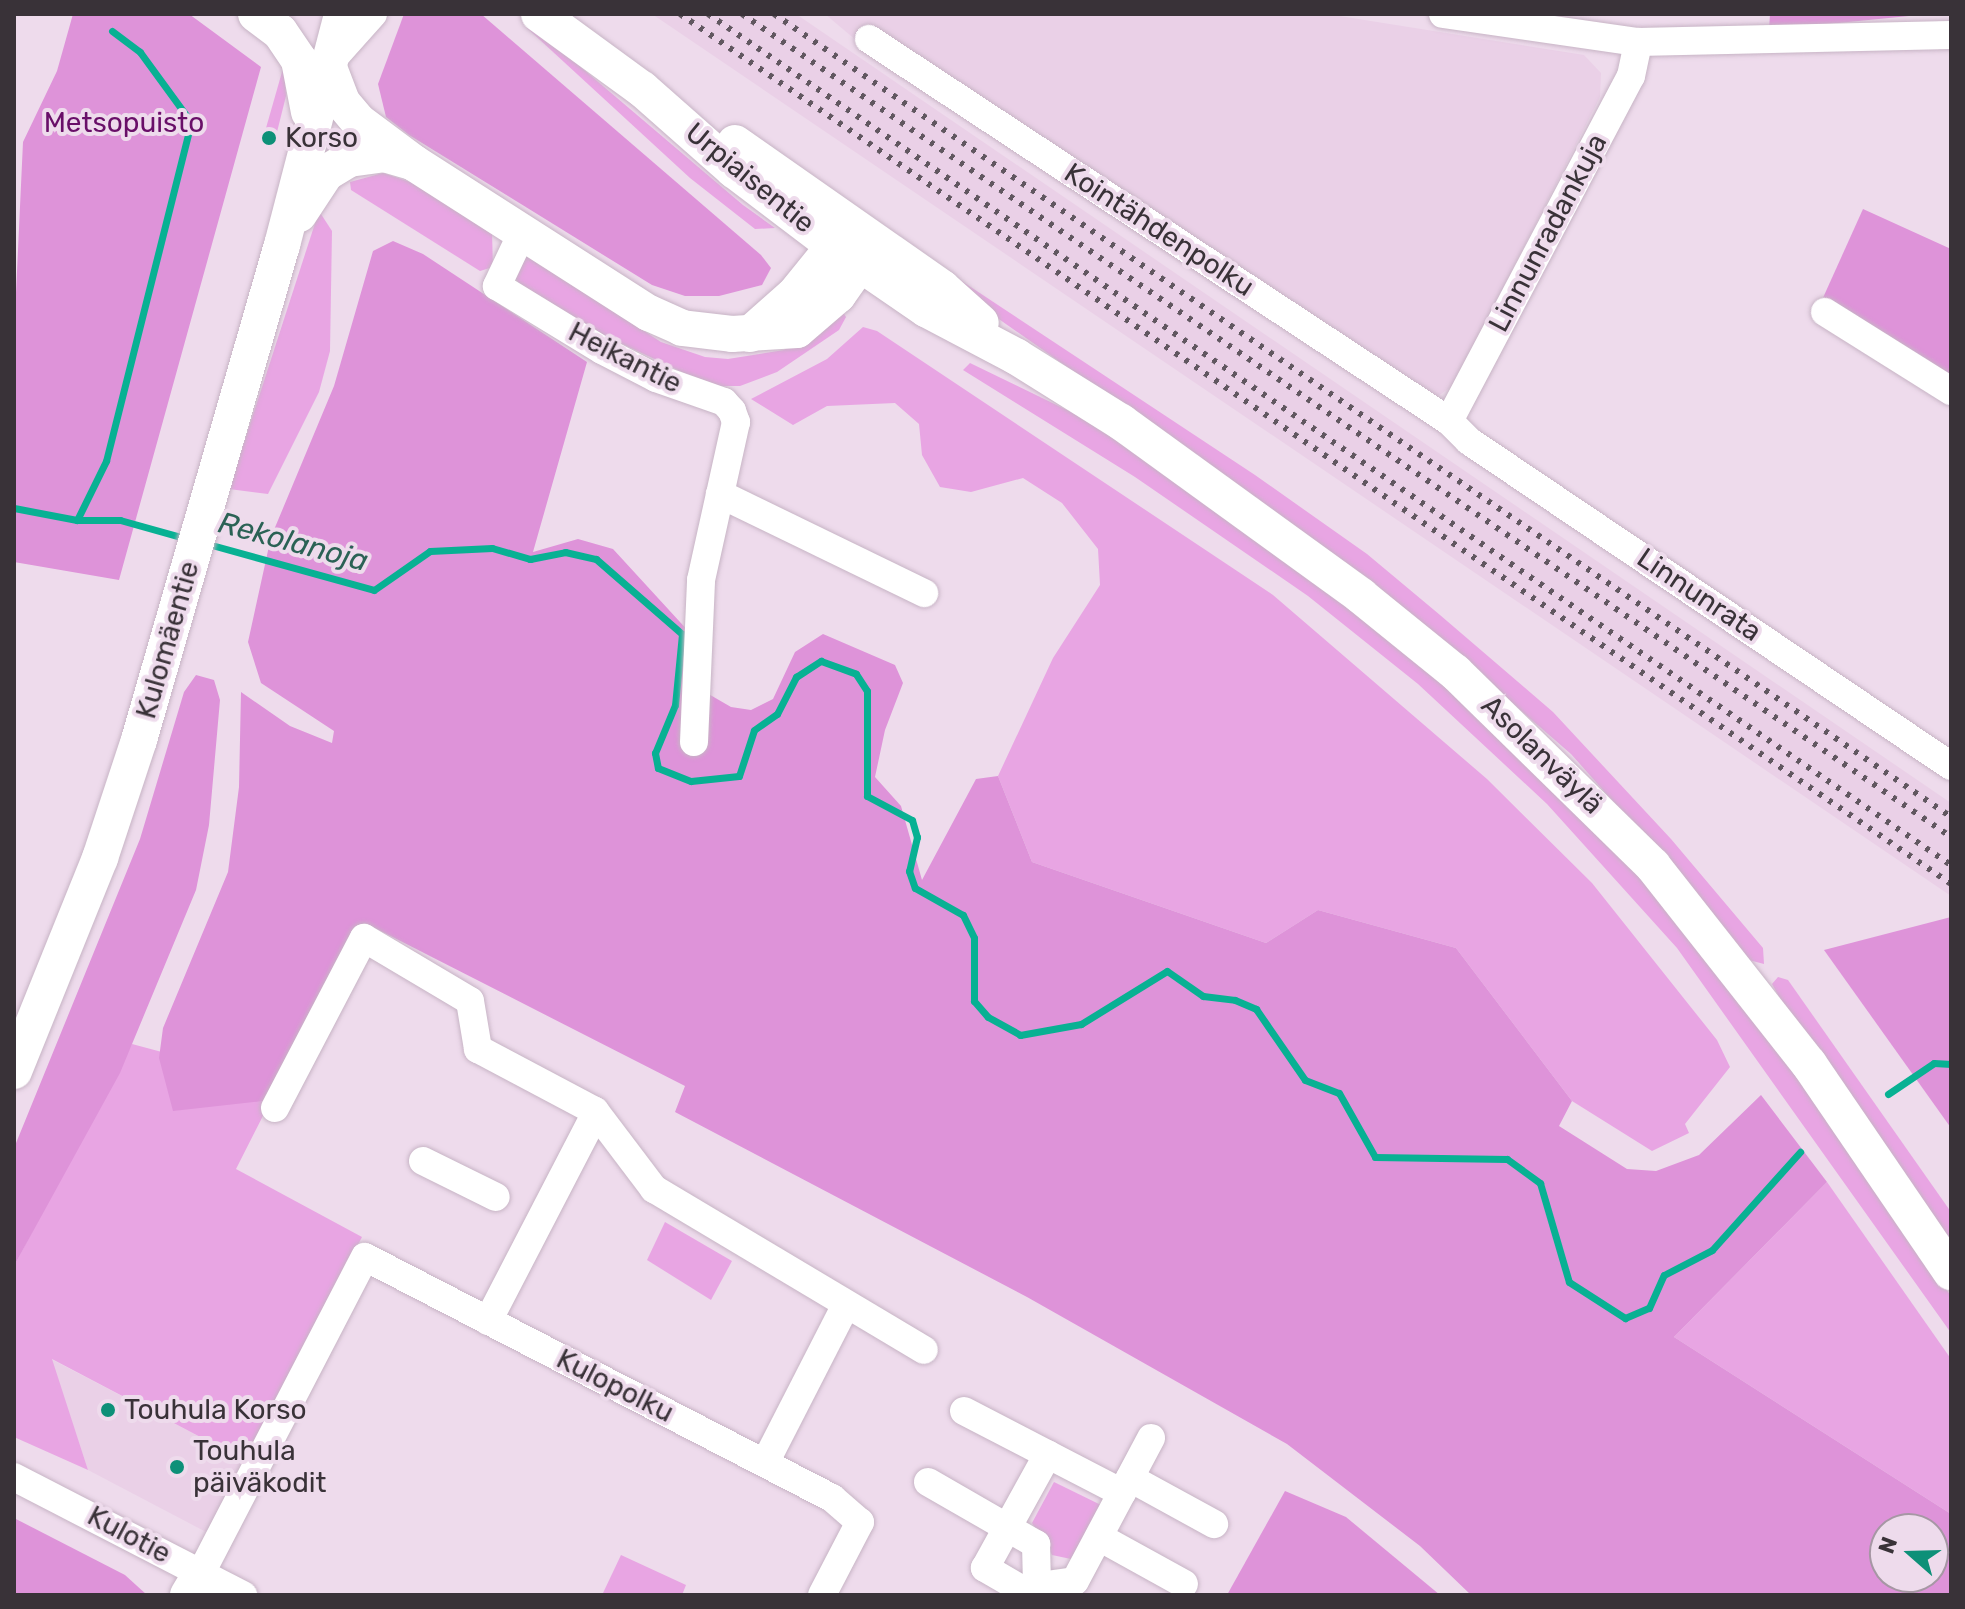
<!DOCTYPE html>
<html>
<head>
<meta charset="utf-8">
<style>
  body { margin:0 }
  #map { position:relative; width:1965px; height:1609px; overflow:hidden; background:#eedbec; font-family:Rubik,sans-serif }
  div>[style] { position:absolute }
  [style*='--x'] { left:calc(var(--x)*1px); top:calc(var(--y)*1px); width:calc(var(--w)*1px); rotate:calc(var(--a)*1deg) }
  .built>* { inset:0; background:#ead0e7 }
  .green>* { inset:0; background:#e8a5e3 }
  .forest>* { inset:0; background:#de93d9 }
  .stream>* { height:7px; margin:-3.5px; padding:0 3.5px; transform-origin:3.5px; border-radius:3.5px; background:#08b193 }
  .roads { filter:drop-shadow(0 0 2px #c7b4c5) drop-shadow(0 0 2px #c7b4c5) }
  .minor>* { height:28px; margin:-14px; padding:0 14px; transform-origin:14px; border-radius:14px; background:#fff }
  .major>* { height:36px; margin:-18px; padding:0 18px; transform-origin:18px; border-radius:18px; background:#fff }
  .rail>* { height:6px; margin-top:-3px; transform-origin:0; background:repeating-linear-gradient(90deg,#615760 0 4px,transparent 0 12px) }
  .dots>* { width:22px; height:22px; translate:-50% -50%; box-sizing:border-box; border:4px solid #eedbec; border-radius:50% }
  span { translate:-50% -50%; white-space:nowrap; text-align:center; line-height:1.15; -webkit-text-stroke:8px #eedbec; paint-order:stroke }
  .park-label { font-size:28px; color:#690f68 }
  .poi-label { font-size:28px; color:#393238 }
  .left { translate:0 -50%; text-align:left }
  .street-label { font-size:28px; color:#393238 }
  .water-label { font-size:30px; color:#2b6255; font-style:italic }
  .frame { position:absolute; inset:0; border:16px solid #393238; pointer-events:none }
  .north { position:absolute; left:1869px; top:1513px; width:80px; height:80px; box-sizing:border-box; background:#eedbec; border:2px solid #a697a4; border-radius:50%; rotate:290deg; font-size:22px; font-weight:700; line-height:32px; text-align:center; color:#393238 }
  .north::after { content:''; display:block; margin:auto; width:28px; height:36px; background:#0d9078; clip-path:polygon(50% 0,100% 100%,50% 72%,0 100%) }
</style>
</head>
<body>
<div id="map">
  <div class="built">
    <div style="clip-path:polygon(652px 14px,796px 14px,1951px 803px,1951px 896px)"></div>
    <div style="clip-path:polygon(825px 14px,1327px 14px,1584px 55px,1601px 73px,1600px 97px,1454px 385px,1438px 396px,1424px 394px,870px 52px)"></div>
    <div style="clip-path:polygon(51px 1359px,246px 1461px,208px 1533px,88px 1470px)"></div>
  </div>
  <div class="green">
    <div style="clip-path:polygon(530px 24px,743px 205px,775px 228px,755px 229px,690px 178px,527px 28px)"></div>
    <div style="clip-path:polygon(284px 65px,286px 96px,277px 132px,266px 128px)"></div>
    <div style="clip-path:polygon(383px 173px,419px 185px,492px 233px,493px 267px,480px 271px,351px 190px,350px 182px)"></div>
    <div style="clip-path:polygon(319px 211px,332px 231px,330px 351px,319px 392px,268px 494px,229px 489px)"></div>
    <div style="clip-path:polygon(901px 241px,1255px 475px,1367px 554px,1440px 615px,1553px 712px,1671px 839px,1763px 948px,1764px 964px,1745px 959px,1682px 879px,1571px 754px,1372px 581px,919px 263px)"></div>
    <div style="clip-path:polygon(529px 256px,661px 342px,705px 357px,728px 359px,784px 350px,839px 306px,846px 317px,839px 330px,777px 372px,740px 386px,712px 386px,584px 326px,522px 288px,513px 274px,518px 259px)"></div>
    <div style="clip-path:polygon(863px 327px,877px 331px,1273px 595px,1487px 779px,1592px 883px,1717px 1040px,1730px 1067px,1685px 1124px,1689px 1133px,1652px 1151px,1572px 1101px,1456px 948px,1318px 910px,1266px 943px,1032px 862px,998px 776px,1053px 658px,1100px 585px,1098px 549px,1062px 503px,1023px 478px,971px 492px,940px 487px,922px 455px,919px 424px,895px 403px,827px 406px,793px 425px,751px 399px,827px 359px)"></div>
    <div style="clip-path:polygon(970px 363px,1075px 414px,1199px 495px,1389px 633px,1638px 871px,1766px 1034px,1951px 1296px,1951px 1333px,1677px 948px,1547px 804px,1418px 684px,1308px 596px,1135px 477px,963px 370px)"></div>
    <div style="clip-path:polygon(1778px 977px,1788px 980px,1951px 1212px,1951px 1248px,1792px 1020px,1772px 984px)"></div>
    <div style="clip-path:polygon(132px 1044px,199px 1062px,271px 1100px,236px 1169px,362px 1237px,246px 1461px,52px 1359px,88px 1470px,14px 1437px,14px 1266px)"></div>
    <div style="clip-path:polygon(1827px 1182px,1951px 1359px,1951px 1514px,1674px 1337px)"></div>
    <div style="clip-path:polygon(665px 1222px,732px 1261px,711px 1300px,647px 1260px)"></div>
    <div style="clip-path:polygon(1054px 1482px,1103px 1506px,1071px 1559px,1052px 1555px,1032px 1523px)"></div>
    <div style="clip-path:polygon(621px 1555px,686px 1585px,682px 1595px,603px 1593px)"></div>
  </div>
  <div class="forest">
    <div style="clip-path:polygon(73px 14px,189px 14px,261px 67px,119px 580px,14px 562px,14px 336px,23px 142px,57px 71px)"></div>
    <div style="clip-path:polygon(404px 14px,481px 14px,761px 255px,771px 268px,762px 285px,719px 296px,685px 296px,652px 285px,409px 135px,386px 117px,378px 84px)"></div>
    <div style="clip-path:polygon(1770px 14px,1929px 14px,1769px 30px)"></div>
    <div style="clip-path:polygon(1863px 209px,1951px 249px,1951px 379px,1822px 300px)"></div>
    <div style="clip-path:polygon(evenodd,393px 241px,423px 254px,587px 362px,533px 552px,578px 539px,613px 549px,691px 634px,686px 681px,731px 707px,751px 710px,773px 699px,795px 652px,823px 634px,895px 665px,903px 683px,885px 730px,875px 777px,901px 806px,922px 880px,976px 779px,998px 776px,1032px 862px,1266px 943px,1318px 910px,1456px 948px,1572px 1101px,1559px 1126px,1627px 1169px,1656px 1171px,1699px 1155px,1761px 1095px,1827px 1182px,1674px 1337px,1951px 1514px,1951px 1595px,1471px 1595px,1420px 1546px,1287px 1444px,1027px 1297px,675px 1112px,685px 1086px,365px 923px,271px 1100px,173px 1111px,159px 1058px,163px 1028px,228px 872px,239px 787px,241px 692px,290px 726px,332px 743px,334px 731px,261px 683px,248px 642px,271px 537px,334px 386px,373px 251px,393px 241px,1885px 1529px,1933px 1529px,1933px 1577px,1885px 1577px,1885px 1529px)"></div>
    <div style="clip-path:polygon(196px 675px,214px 680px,220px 700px,209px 825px,196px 890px,120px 1073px,14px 1266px,14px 1148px,140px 839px,184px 692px)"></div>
    <div style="clip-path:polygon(1951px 917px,1951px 1128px,1824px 950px)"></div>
    <div style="clip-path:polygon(1285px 1491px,1346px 1517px,1440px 1595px,1227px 1595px)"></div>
    <div style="clip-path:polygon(14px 1518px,125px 1575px,147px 1595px,14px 1595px)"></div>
  </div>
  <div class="stream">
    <div style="--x:14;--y:508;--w:64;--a:10.8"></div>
    <div style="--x:77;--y:520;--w:43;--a:0"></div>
    <div style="--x:120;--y:520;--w:71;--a:15.6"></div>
    <div style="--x:77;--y:520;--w:66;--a:-63.8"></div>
    <div style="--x:106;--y:461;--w:349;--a:-75.9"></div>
    <div style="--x:191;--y:122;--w:87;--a:-126.1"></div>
    <div style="--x:140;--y:52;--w:35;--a:-143"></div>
    <div style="--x:208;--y:544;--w:172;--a:15.5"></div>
    <div style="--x:374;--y:590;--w:68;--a:-34.9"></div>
    <div style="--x:430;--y:551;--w:62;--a:-2.8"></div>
    <div style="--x:492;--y:548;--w:40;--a:16"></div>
    <div style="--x:530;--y:559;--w:36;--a:-11"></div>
    <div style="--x:565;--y:552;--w:32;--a:13"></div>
    <div style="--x:596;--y:559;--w:114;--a:41.1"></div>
    <div style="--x:682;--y:634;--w:71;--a:95.6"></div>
    <div style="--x:675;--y:705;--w:52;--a:112.6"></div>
    <div style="--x:655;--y:753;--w:15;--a:79"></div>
    <div style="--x:658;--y:768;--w:35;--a:22"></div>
    <div style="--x:691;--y:781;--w:48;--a:-5.9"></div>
    <div style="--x:739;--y:776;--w:48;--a:-71.9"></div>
    <div style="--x:754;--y:730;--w:28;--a:-35"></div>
    <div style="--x:777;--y:714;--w:42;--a:-62.8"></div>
    <div style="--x:796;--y:677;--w:30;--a:-33"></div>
    <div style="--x:821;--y:661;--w:37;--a:20"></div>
    <div style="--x:856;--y:674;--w:20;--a:57"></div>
    <div style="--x:867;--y:691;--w:105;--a:90"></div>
    <div style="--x:867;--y:796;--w:51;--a:28.1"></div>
    <div style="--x:912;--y:820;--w:18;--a:74"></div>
    <div style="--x:917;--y:837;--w:35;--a:103"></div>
    <div style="--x:909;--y:871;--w:18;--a:71"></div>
    <div style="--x:915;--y:888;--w:55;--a:29.4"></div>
    <div style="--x:963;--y:915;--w:25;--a:64"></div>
    <div style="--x:974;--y:938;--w:63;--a:90"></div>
    <div style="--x:974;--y:1001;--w:21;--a:49"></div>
    <div style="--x:988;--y:1017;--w:37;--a:29"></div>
    <div style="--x:1020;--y:1035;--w:62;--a:-10.2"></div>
    <div style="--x:1081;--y:1024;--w:101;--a:-31.6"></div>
    <div style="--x:1167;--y:971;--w:44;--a:34.8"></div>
    <div style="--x:1203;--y:996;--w:32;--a:7"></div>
    <div style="--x:1235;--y:1000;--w:23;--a:23"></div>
    <div style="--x:1256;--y:1009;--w:86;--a:55.4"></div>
    <div style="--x:1305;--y:1080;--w:36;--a:21"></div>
    <div style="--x:1339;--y:1093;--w:73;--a:60.6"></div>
    <div style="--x:1375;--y:1157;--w:132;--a:0.9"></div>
    <div style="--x:1507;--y:1159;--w:41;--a:36"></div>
    <div style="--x:1540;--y:1183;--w:103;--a:73.7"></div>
    <div style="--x:1569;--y:1282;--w:67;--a:32.7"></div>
    <div style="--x:1625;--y:1318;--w:26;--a:-23"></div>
    <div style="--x:1649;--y:1308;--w:36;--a:-66"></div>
    <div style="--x:1664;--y:1275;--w:54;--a:-27.5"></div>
    <div style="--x:1712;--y:1250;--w:132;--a:-48.1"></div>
    <div style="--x:1888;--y:1094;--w:55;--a:-34"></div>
    <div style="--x:1934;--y:1063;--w:17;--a:3"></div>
  </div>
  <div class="roads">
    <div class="minor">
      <div style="--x:1443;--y:14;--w:197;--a:8.2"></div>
      <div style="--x:1638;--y:42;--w:313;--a:-1.3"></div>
      <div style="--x:869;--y:39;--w:694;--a:33.37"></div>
      <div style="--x:1449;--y:421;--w:28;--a:45"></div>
      <div style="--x:1469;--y:441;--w:581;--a:33.99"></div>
      <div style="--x:331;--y:61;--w:63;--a:-48.2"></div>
      <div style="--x:522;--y:233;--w:59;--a:115.3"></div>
      <div style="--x:497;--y:286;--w:123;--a:31.4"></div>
      <div style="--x:602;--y:350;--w:61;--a:27.4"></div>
      <div style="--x:656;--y:378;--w:72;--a:19.4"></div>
      <div style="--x:724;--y:402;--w:12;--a:48"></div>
      <div style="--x:732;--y:411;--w:12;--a:70"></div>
      <div style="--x:736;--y:422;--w:74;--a:102.5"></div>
      <div style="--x:720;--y:494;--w:227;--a:25.9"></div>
      <div style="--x:1825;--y:312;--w:149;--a:32.1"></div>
      <div style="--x:1449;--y:421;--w:390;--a:-62.2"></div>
      <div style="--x:1631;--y:76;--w:35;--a:-78"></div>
      <div style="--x:694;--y:742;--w:162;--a:-87.5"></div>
      <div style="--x:701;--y:580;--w:88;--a:-77.5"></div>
      <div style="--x:275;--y:1108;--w:192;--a:-62.4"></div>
      <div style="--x:364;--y:938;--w:123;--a:30.7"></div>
      <div style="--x:470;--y:1001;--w:49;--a:80.5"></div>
      <div style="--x:478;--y:1049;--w:132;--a:27.9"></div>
      <div style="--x:595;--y:1111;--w:98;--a:52.9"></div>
      <div style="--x:654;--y:1189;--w:314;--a:30.8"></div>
      <div style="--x:423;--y:1161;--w:81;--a:26.3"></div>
      <div style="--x:488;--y:1321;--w:234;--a:-62.6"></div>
      <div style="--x:964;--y:1411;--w:178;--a:27.4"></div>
      <div style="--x:765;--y:1463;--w:178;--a:-62.9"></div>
      <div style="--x:14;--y:1477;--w:258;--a:27.3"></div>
      <div style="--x:1130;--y:1478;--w:96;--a:28.7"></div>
      <div style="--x:928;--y:1482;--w:125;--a:29.9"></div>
      <div style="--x:1036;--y:1544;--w:42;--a:88.6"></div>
      <div style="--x:1099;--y:1537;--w:97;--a:28.9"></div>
      <div style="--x:201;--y:1573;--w:356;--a:-62.6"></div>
      <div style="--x:365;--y:1257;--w:526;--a:27.3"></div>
      <div style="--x:832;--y:1498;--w:37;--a:41"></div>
      <div style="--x:860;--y:1522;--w:82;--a:117.5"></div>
      <div style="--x:1028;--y:1593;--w:50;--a:-149.8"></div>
      <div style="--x:985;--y:1568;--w:130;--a:-61.1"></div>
      <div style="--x:1027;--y:1595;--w:9;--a:-58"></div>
      <div style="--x:1032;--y:1587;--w:43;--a:-7.9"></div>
      <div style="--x:1075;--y:1581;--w:162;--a:-62"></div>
    </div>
    <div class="major">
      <div style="--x:256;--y:14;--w:30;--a:37"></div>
      <div style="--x:280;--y:32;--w:34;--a:56"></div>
      <div style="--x:299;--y:60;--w:53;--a:79.1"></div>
      <div style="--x:539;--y:14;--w:127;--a:36.1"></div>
      <div style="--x:642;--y:89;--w:123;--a:41.4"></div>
      <div style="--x:734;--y:170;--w:126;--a:37.2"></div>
      <div style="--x:834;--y:246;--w:112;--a:34.4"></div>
      <div style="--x:926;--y:309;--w:103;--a:27.8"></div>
      <div style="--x:1017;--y:357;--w:123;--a:32"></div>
      <div style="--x:1121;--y:422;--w:296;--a:35.9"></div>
      <div style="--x:1361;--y:596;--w:121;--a:39"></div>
      <div style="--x:1455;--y:672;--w:277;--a:44.4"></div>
      <div style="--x:1653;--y:866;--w:252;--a:51.8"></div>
      <div style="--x:1809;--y:1064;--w:252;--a:55.7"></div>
      <div style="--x:328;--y:65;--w:40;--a:69"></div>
      <div style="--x:342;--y:102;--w:26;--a:50"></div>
      <div style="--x:359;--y:122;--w:69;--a:36.7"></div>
      <div style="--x:414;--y:163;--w:279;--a:32.6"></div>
      <div style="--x:649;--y:313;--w:36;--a:24"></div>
      <div style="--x:682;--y:328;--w:50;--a:6.8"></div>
      <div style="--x:732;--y:334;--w:65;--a:-3.5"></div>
      <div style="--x:797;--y:330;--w:54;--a:-40.5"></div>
      <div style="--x:838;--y:295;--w:38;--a:-55"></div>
      <div style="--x:860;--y:264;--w:30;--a:-84"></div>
      <div style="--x:735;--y:143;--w:253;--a:35"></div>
      <div style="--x:942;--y:288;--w:52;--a:41.9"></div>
      <div style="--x:299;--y:214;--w:49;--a:-56.6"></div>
      <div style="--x:326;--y:173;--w:27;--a:-31"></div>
      <div style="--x:349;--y:159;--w:35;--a:-8"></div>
      <div style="--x:384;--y:154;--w:25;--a:16"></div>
      <div style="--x:750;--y:334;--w:60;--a:-41.6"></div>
      <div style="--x:795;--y:294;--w:62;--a:-50.9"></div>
      <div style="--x:834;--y:246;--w:24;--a:-22"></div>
      <div style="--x:14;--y:1071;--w:230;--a:-68"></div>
      <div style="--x:100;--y:858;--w:124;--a:-71.7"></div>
      <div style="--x:139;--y:740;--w:515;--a:-73.89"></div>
      <div style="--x:282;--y:245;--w:239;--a:-75.4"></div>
      <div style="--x:188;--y:1595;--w:26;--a:-59"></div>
    </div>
  </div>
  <div class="rail">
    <div style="--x:680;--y:14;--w:1540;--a:34.39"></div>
    <div style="--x:708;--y:14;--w:1506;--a:34.4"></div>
    <div style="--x:742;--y:14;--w:1463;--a:34.24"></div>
    <div style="--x:774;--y:14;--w:1425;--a:34.3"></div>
  </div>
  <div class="dots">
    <div style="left:269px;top:138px;background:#0d9078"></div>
    <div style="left:108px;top:1410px;background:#0d9078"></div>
    <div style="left:177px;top:1467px;background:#0d9078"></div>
  </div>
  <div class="park-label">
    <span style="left:124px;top:123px">Metsopuisto</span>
  </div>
  <div class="poi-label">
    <span class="left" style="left:285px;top:138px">Korso</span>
    <span class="left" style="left:124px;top:1410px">Touhula Korso</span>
    <span class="left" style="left:193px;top:1467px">Touhula<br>päiväkodit</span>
  </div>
  <div class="street-label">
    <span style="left:750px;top:178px;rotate:39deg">Urpiaisentie</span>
    <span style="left:1159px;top:230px;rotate:33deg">Kointähdenpolku</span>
    <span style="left:1548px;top:233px;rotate:-62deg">Linnunradankuja</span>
    <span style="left:625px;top:358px;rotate:27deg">Heikantie</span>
    <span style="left:1699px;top:595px;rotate:34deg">Linnunrata</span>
    <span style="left:168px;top:640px;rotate:-74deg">Kulomäentie</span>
    <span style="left:1542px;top:755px;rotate:44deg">Asolanväylä</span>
    <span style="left:615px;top:1386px;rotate:27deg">Kulopolku</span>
    <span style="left:129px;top:1535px;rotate:28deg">Kulotie</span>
  </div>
  <div class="water-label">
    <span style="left:293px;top:542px;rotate:15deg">Rekolanoja</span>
  </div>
  <div class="frame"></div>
  <div class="north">N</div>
</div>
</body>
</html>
